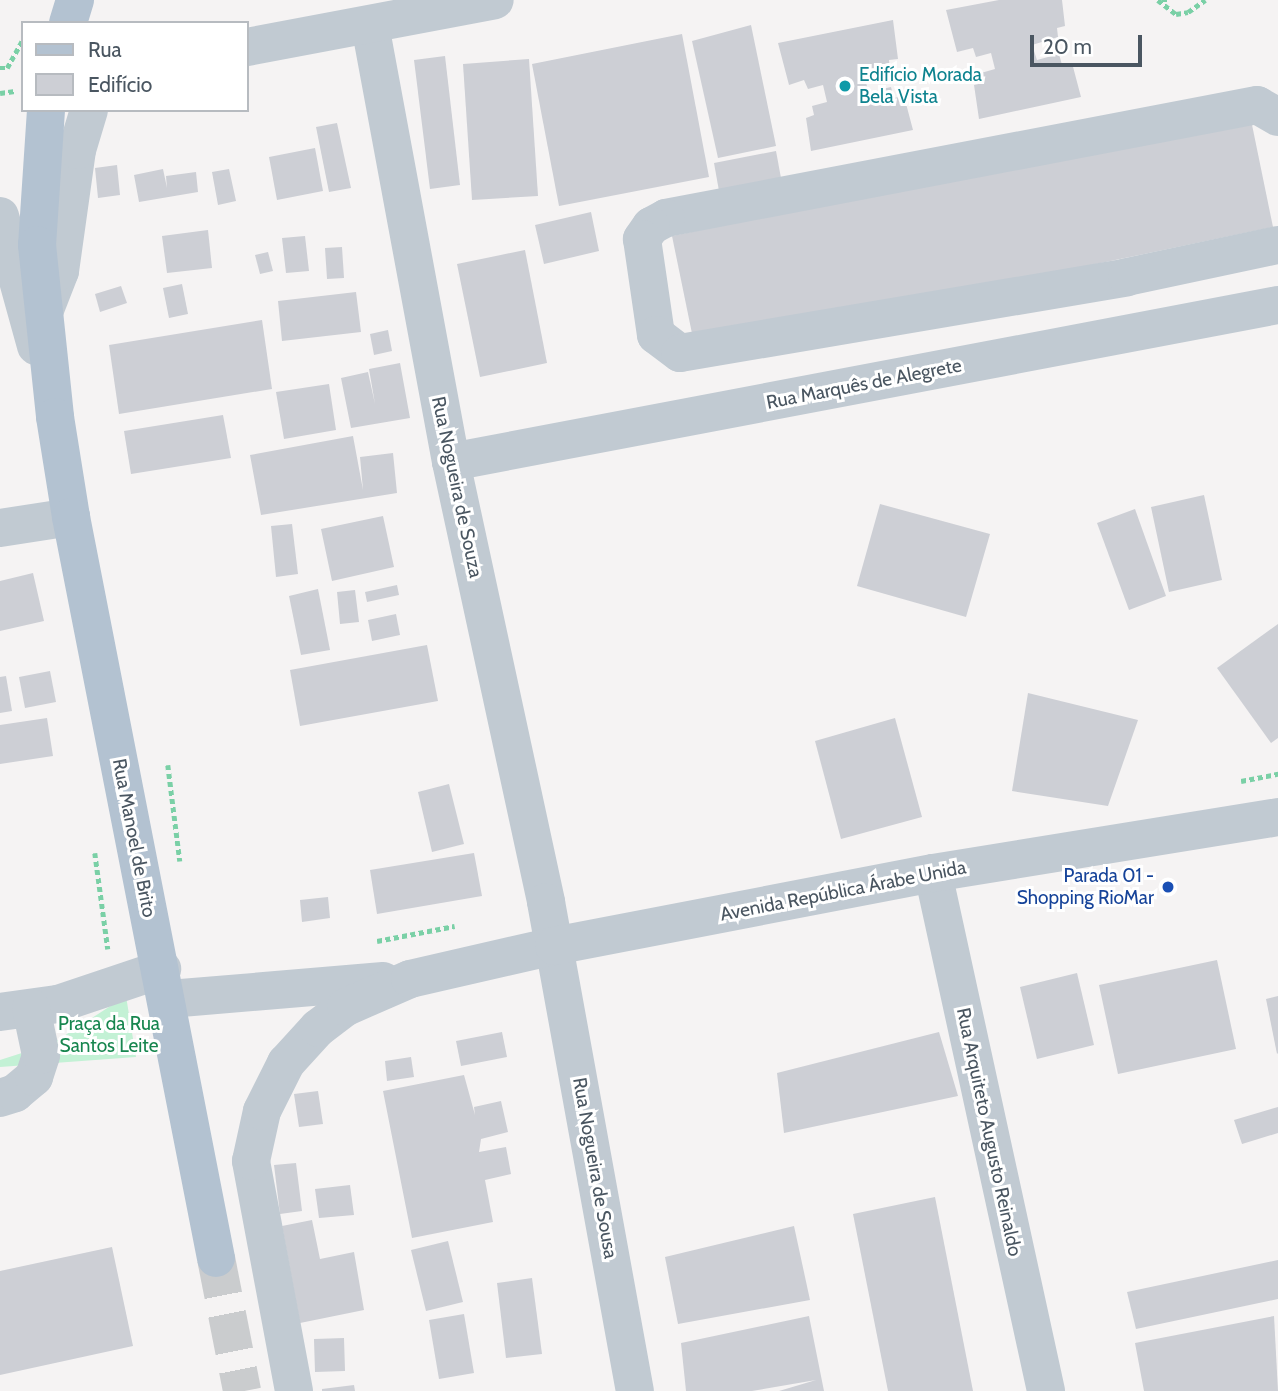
<!DOCTYPE html>
<html>
<head>
<meta charset="utf-8">
<style>
  body { margin:0 }
  #map { position:relative; width:1278px; height:1391px; overflow:hidden; background:#f5f3f3; font-family:Cabin,sans-serif }
  div>[style] { position:absolute }
  [style*='--x'] { left:calc(var(--x)*1px); top:calc(var(--y)*1px); width:calc(var(--w)*1px); rotate:calc(var(--a)*1deg) }
  .green>* { inset:0; background:#c3f1d5 }
  .building>* { inset:0; background:#cdcfd5 }
  .major-tunnel>* { height:38px; margin-top:-19px; transform-origin:0; background:repeating-linear-gradient(90deg,#caccce 0 38px,transparent 0 57px) }
  .path>* { height:4.5px; margin-top:-2.25px; transform-origin:0; background:repeating-linear-gradient(90deg,#7ad0a6 0 5px,transparent 0 8.5px) }
  .minor>* { height:38px; margin:-19px; padding:0 19px; transform-origin:19px; border-radius:19px; background:#c1cad2 }
  .major>* { height:38px; margin:-19px; padding:0 19px; transform-origin:19px; border-radius:19px; background:#b3c2d1 }
  .dots>* { width:19px; height:19px; translate:-50% -50%; box-sizing:border-box; border:4px solid #fff; border-radius:50% }
  span { translate:-50% -50%; white-space:nowrap; text-align:center; line-height:1.15; -webkit-text-stroke:6px #fff; paint-order:stroke }
  .culture-label { font-size:19px; color:#0d838f }
  .left { translate:0 -50%; text-align:left }
  .street-label { font-size:19px; color:#4a5661 }
  .transit-label { font-size:19px; color:#164399 }
  .right { translate:-100% -50%; text-align:right }
  .park-label { font-size:19px; color:#17864f }
  .legend { position:absolute; left:21px; top:21px; width:228px; height:91px; box-sizing:border-box; background:#fff; border:2px solid #b7bbc0; margin:0; padding:9px 12px; list-style:none; font-size:21px; color:#4a5661 }
  .legend li { display:flex; align-items:center; gap:14px; height:35px }
  .legend b { width:35px; border:2px solid #b7bbc0 }
  .scale { position:absolute; left:1030px; top:35px; width:112px; height:32px; box-sizing:border-box; border:4px solid #4a5661; border-top:0; padding-left:9px; font-size:21px; line-height:24px; white-space:nowrap; color:#4a5661; -webkit-text-stroke:5px #fff; paint-order:stroke }
</style>
</head>
<body>
<div id="map">
  <div class="green">
    <div style="clip-path:polygon(126px 996px,136px 1057px,0 1067px,0 1060px,53px 1043px)"></div>
  </div>
  <div class="building">
    <div style="clip-path:polygon(999px 0,1062px 0,1065px 26px,1057px 28px,1058px 37px,1032px 45px,1037px 60px,1059px 54px,1062px 65px,1072px 63px,1081px 97px,979px 119px,974px 85px,983px 83px,981px 73px,995px 69px,991px 53px,976px 57px,973px 48px,957px 52px,946px 10px)"></div>
    <div style="clip-path:polygon(893px 20px,898px 59px,889px 60px,890px 70px,864px 77px,869px 92px,891px 87px,894px 98px,904px 96px,913px 130px,811px 151px,806px 118px,814px 115px,812px 106px,827px 102px,823px 85px,808px 89px,804px 80px,789px 85px,778px 43px)"></div>
    <div style="clip-path:polygon(751px 25px,776px 146px,718px 158px,692px 41px)"></div>
    <div style="clip-path:polygon(682px 34px,709px 177px,559px 206px,532px 64px)"></div>
    <div style="clip-path:polygon(445px 56px,460px 185px,430px 189px,414px 60px)"></div>
    <div style="clip-path:polygon(529px 59px,538px 196px,472px 200px,463px 64px)"></div>
    <div style="clip-path:polygon(1250px 115px,1273px 227px,695px 348px,672px 236px)"></div>
    <div style="clip-path:polygon(337px 123px,351px 188px,329px 192px,316px 127px)"></div>
    <div style="clip-path:polygon(315px 148px,323px 191px,277px 200px,269px 157px)"></div>
    <div style="clip-path:polygon(776px 151px,781px 178px,719px 191px,714px 163px)"></div>
    <div style="clip-path:polygon(117px 165px,120px 195px,98px 198px,95px 168px)"></div>
    <div style="clip-path:polygon(163px 169px,167px 188px,166px 176px,196px 172px,198px 192px,139px 202px,134px 175px)"></div>
    <div style="clip-path:polygon(229px 169px,236px 201px,218px 205px,212px 172px)"></div>
    <div style="clip-path:polygon(591px 212px,599px 251px,544px 264px,535px 225px)"></div>
    <div style="clip-path:polygon(208px 230px,212px 268px,167px 273px,162px 236px)"></div>
    <div style="clip-path:polygon(305px 236px,309px 271px,286px 273px,282px 238px)"></div>
    <div style="clip-path:polygon(342px 247px,344px 278px,327px 279px,325px 248px)"></div>
    <div style="clip-path:polygon(525px 250px,547px 363px,480px 377px,457px 264px)"></div>
    <div style="clip-path:polygon(268px 252px,273px 271px,260px 274px,255px 255px)"></div>
    <div style="clip-path:polygon(182px 284px,188px 314px,169px 318px,163px 288px)"></div>
    <div style="clip-path:polygon(121px 286px,127px 303px,100px 312px,95px 294px)"></div>
    <div style="clip-path:polygon(356px 292px,361px 332px,282px 341px,278px 301px)"></div>
    <div style="clip-path:polygon(262px 320px,272px 389px,119px 414px,109px 345px)"></div>
    <div style="clip-path:polygon(388px 330px,392px 351px,374px 355px,370px 334px)"></div>
    <div style="clip-path:polygon(400px 363px,410px 418px,351px 428px,341px 378px,368px 372px,375px 404px,369px 369px)"></div>
    <div style="clip-path:polygon(329px 384px,336px 430px,284px 439px,276px 392px)"></div>
    <div style="clip-path:polygon(223px 415px,231px 458px,131px 474px,124px 431px)"></div>
    <div style="clip-path:polygon(353px 436px,363px 490px,360px 457px,393px 453px,397px 493px,261px 515px,250px 455px)"></div>
    <div style="clip-path:polygon(1204px 495px,1222px 580px,1169px 592px,1151px 507px)"></div>
    <div style="clip-path:polygon(880px 504px,990px 534px,966px 617px,857px 586px)"></div>
    <div style="clip-path:polygon(1135px 509px,1166px 596px,1129px 610px,1097px 523px)"></div>
    <div style="clip-path:polygon(383px 516px,394px 567px,332px 581px,321px 529px)"></div>
    <div style="clip-path:polygon(292px 524px,298px 574px,276px 577px,271px 526px)"></div>
    <div style="clip-path:polygon(33px 573px,44px 621px,0 631px,0 581px)"></div>
    <div style="clip-path:polygon(397px 585px,399px 595px,367px 602px,365px 592px)"></div>
    <div style="clip-path:polygon(318px 589px,330px 650px,301px 655px,289px 596px)"></div>
    <div style="clip-path:polygon(355px 590px,359px 622px,340px 624px,337px 592px)"></div>
    <div style="clip-path:polygon(396px 614px,400px 635px,372px 641px,368px 620px)"></div>
    <div style="clip-path:polygon(1278px 624px,1278px 738px,1271px 743px,1217px 668px)"></div>
    <div style="clip-path:polygon(427px 645px,438px 701px,300px 726px,290px 670px)"></div>
    <div style="clip-path:polygon(50px 671px,56px 702px,25px 708px,19px 677px)"></div>
    <div style="clip-path:polygon(6px 676px,12px 711px,0 713px,0 677px)"></div>
    <div style="clip-path:polygon(1028px 693px,1138px 720px,1108px 806px,1012px 791px)"></div>
    <div style="clip-path:polygon(47px 718px,53px 756px,0 764px,0 725px)"></div>
    <div style="clip-path:polygon(895px 718px,922px 817px,841px 839px,815px 741px)"></div>
    <div style="clip-path:polygon(449px 784px,464px 844px,432px 852px,418px 792px)"></div>
    <div style="clip-path:polygon(474px 853px,482px 896px,377px 914px,370px 870px)"></div>
    <div style="clip-path:polygon(328px 897px,330px 918px,302px 922px,300px 900px)"></div>
    <div style="clip-path:polygon(1217px 960px,1236px 1049px,1118px 1074px,1099px 985px)"></div>
    <div style="clip-path:polygon(1077px 973px,1094px 1045px,1037px 1059px,1020px 987px)"></div>
    <div style="clip-path:polygon(1278px 996px,1278px 1053px,1277px 1054px,1266px 999px)"></div>
    <div style="clip-path:polygon(502px 1032px,507px 1057px,461px 1066px,456px 1041px)"></div>
    <div style="clip-path:polygon(939px 1032px,958px 1096px,784px 1133px,777px 1073px)"></div>
    <div style="clip-path:polygon(411px 1057px,414px 1077px,387px 1081px,385px 1061px)"></div>
    <div style="clip-path:polygon(464px 1075px,475px 1115px,474px 1107px,501px 1101px,508px 1132px,481px 1139px,479px 1152px,506px 1147px,511px 1174px,485px 1180px,493px 1222px,412px 1238px,383px 1091px)"></div>
    <div style="clip-path:polygon(318px 1091px,323px 1124px,299px 1127px,294px 1094px)"></div>
    <div style="clip-path:polygon(1278px 1107px,1278px 1133px,1242px 1144px,1234px 1120px)"></div>
    <div style="clip-path:polygon(296px 1163px,302px 1211px,280px 1214px,274px 1165px)"></div>
    <div style="clip-path:polygon(350px 1185px,354px 1215px,319px 1218px,315px 1189px)"></div>
    <div style="clip-path:polygon(935px 1197px,973px 1391px,888px 1391px,853px 1214px)"></div>
    <div style="clip-path:polygon(312px 1220px,320px 1259px,354px 1252px,364px 1310px,300px 1323px,282px 1226px)"></div>
    <div style="clip-path:polygon(794px 1226px,810px 1300px,678px 1324px,665px 1257px)"></div>
    <div style="clip-path:polygon(448px 1241px,463px 1302px,426px 1311px,411px 1250px)"></div>
    <div style="clip-path:polygon(112px 1247px,133px 1346px,0 1375px,0 1271px)"></div>
    <div style="clip-path:polygon(1278px 1260px,1278px 1299px,1136px 1329px,1127px 1292px)"></div>
    <div style="clip-path:polygon(532px 1278px,542px 1354px,506px 1358px,497px 1283px)"></div>
    <div style="clip-path:polygon(464px 1314px,474px 1373px,439px 1379px,429px 1320px)"></div>
    <div style="clip-path:polygon(809px 1316px,824px 1391px,779px 1391px,816px 1380px,752px 1391px,686px 1391px,681px 1343px)"></div>
    <div style="clip-path:polygon(1274px 1316px,1278px 1391px,1144px 1391px,1135px 1343px)"></div>
    <div style="clip-path:polygon(344px 1338px,345px 1371px,315px 1372px,314px 1339px)"></div>
    <div style="clip-path:polygon(354px 1385px,355px 1391px,322px 1391px,322px 1389px)"></div>
  </div>
  <div class="major-tunnel">
    <div style="--x:216;--y:1258;--w:136;--a:78.9"></div>
  </div>
  <div class="path">
    <div style="--x:1158;--y:0;--w:23;--a:38"></div>
    <div style="--x:1176;--y:14;--w:12;--a:-9"></div>
    <div style="--x:1188;--y:12;--w:21;--a:-35"></div>
    <div style="--x:1162;--y:0;--w:6;--a:0"></div>
    <div style="--x:0;--y:68;--w:7;--a:0"></div>
    <div style="--x:7;--y:68;--w:33;--a:-61"></div>
    <div style="--x:0;--y:93;--w:15;--a:-8"></div>
    <div style="--x:168;--y:765;--w:97;--a:82.9"></div>
    <div style="--x:1241;--y:781;--w:38;--a:-11"></div>
    <div style="--x:95;--y:853;--w:97;--a:82.3"></div>
    <div style="--x:377;--y:941;--w:79;--a:-10.9"></div>
  </div>
  <div class="minor">
    <div style="--x:370;--y:25;--w:444;--a:79.5"></div>
    <div style="--x:451;--y:462;--w:450;--a:77.8"></div>
    <div style="--x:546;--y:902;--w:497;--a:79.7"></div>
    <div style="--x:247;--y:47;--w:252;--a:-10.7"></div>
    <div style="--x:1278;--y:117;--w:24;--a:-150"></div>
    <div style="--x:1257;--y:105;--w:602;--a:169.18"></div>
    <div style="--x:666;--y:218;--w:17;--a:152"></div>
    <div style="--x:651;--y:226;--w:16;--a:125"></div>
    <div style="--x:642;--y:239;--w:97;--a:81.7"></div>
    <div style="--x:656;--y:335;--w:30;--a:37"></div>
    <div style="--x:680;--y:353;--w:453;--a:-9.6"></div>
    <div style="--x:1127;--y:277;--w:154;--a:-12"></div>
    <div style="--x:0;--y:216;--w:135;--a:74.5"></div>
    <div style="--x:44;--y:312;--w:44;--a:-68.7"></div>
    <div style="--x:60;--y:271;--w:122;--a:-82"></div>
    <div style="--x:77;--y:150;--w:42;--a:-73.3"></div>
    <div style="--x:451;--y:462;--w:842;--a:-10.75"></div>
    <div style="--x:0;--y:528;--w:72;--a:-8.8"></div>
    <div style="--x:933;--y:873;--w:530;--a:77.69"></div>
    <div style="--x:169;--y:999;--w:215;--a:-4.8"></div>
    <div style="--x:0;--y:1012;--w:59;--a:-7.9"></div>
    <div style="--x:58;--y:1004;--w:110;--a:-18.6"></div>
    <div style="--x:0;--y:1098;--w:16;--a:-18"></div>
    <div style="--x:15;--y:1093;--w:25;--a:-40"></div>
    <div style="--x:34;--y:1077;--w:23;--a:-72"></div>
    <div style="--x:41;--y:1055;--w:48;--a:-102"></div>
    <div style="--x:294;--y:1391;--w:234;--a:-100.6"></div>
    <div style="--x:251;--y:1161;--w:51;--a:-77.6"></div>
    <div style="--x:262;--y:1111;--w:54;--a:-63.4"></div>
    <div style="--x:286;--y:1063;--w:47;--a:-47.6"></div>
    <div style="--x:318;--y:1028;--w:35;--a:-37"></div>
    <div style="--x:346;--y:1007;--w:70;--a:-23.6"></div>
    <div style="--x:410;--y:979;--w:148;--a:-12.9"></div>
    <div style="--x:554;--y:946;--w:386;--a:-10.9"></div>
    <div style="--x:933;--y:873;--w:350;--a:-9.2"></div>
  </div>
  <div class="major">
    <div style="--x:68;--y:23;--w:24;--a:-73"></div>
    <div style="--x:46;--y:110;--w:135;--a:93.8"></div>
    <div style="--x:37;--y:245;--w:173;--a:84"></div>
    <div style="--x:55;--y:417;--w:101;--a:80.9"></div>
    <div style="--x:71;--y:517;--w:755;--a:78.93"></div>
  </div>
  <div class="dots">
    <div style="left:845px;top:86px;background:#0f9aa8"></div>
    <div style="left:1168px;top:887px;background:#1a4fb4"></div>
  </div>
  <div class="culture-label">
    <span class="left" style="left:859px;top:86px">Edifício Morada<br>Bela Vista</span>
  </div>
  <div class="street-label">
    <span style="left:864px;top:384px;rotate:-11deg">Rua Marquês de Alegrete</span>
    <span style="left:457px;top:487px;rotate:78deg">Rua Nogueira de Souza</span>
    <span style="left:134px;top:838px;rotate:79deg">Rua Manoel de Brito</span>
    <span style="left:843px;top:891px;rotate:-11deg">Avenida República Árabe Unida</span>
    <span style="left:989px;top:1132px;rotate:78deg">Rua Arquiteto Augusto Reinaldo</span>
    <span style="left:595px;top:1168px;rotate:80deg">Rua Nogueira de Sousa</span>
  </div>
  <div class="transit-label">
    <span class="right" style="left:1154px;top:887px">Parada 01 -<br>Shopping RioMar</span>
  </div>
  <div class="park-label">
    <span style="left:109px;top:1035px">Praça da Rua<br>Santos Leite</span>
  </div>
  <ul class="legend">
  <li><b style="height:9px;background:#b3c2d1"></b>Rua</li>
  <li><b style="height:19px;background:#cdcfd5"></b>Edifício</li>
  </ul>
  <div class="scale">20 m</div>
</div>
</body>
</html>
